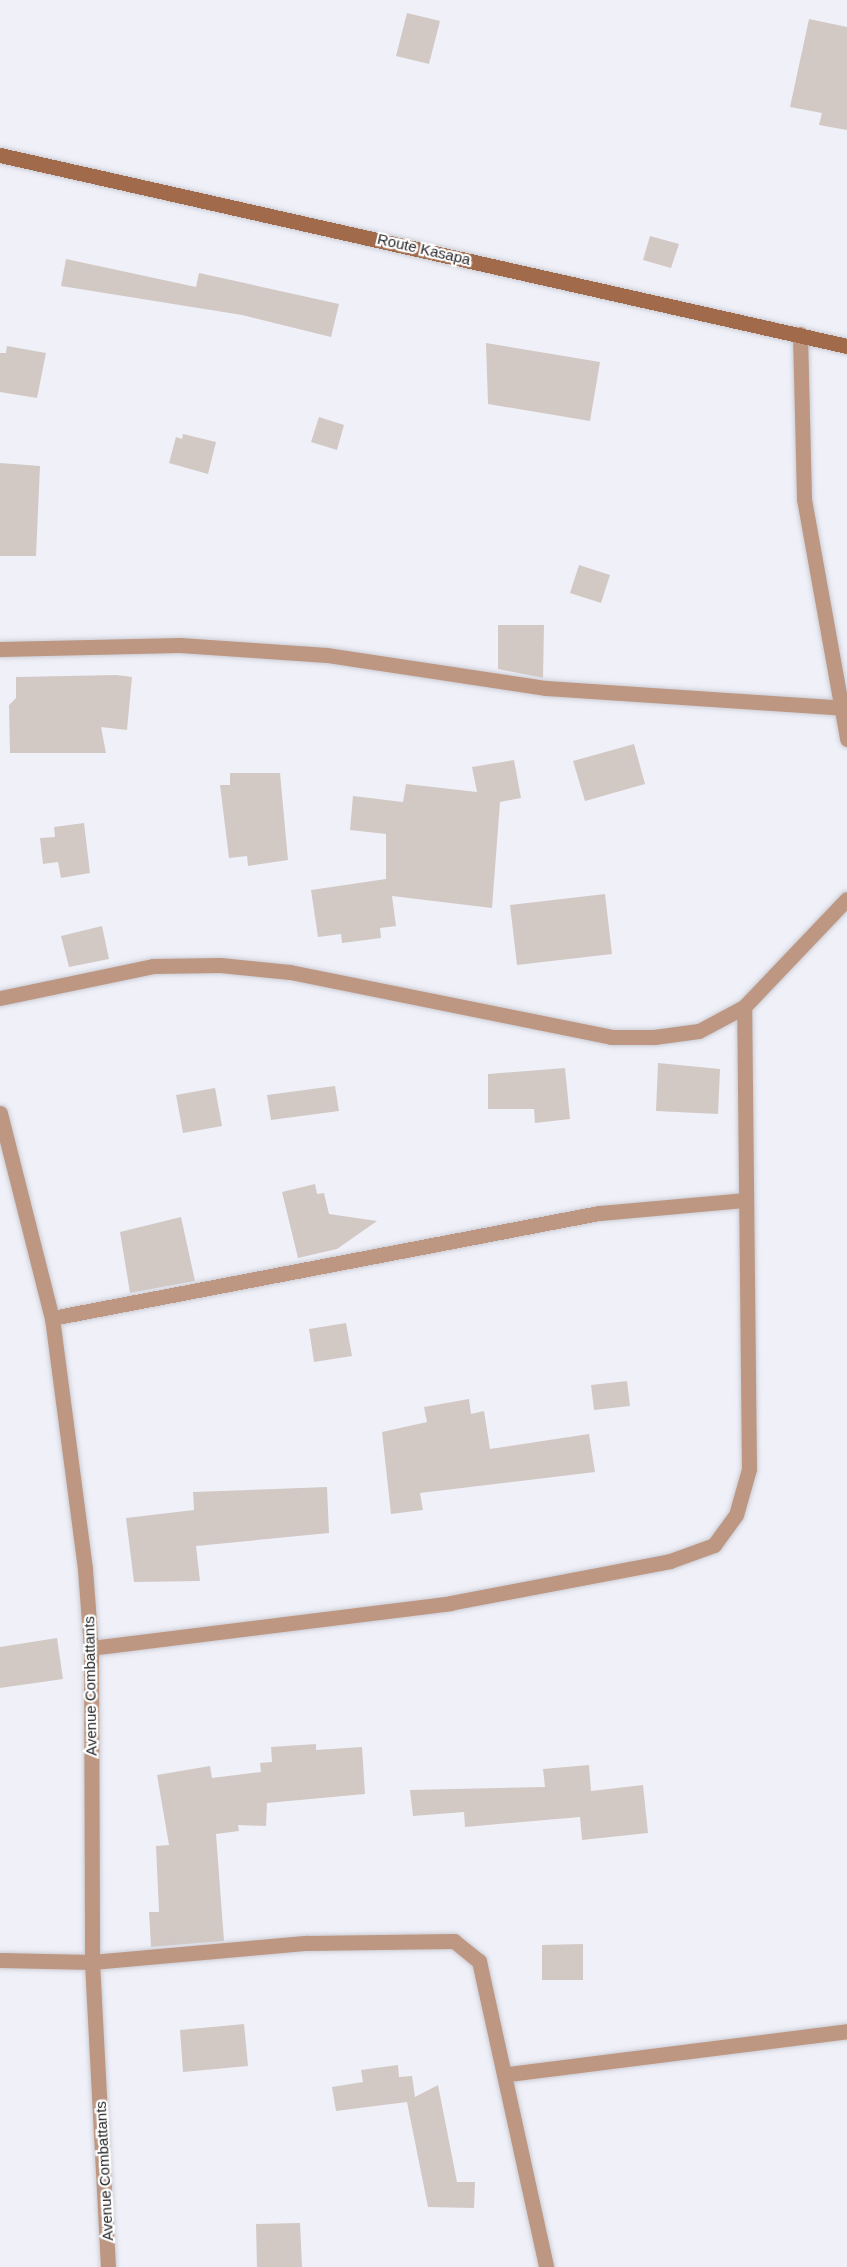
<!DOCTYPE html>
<html>
<head>
<meta charset="utf-8">
<style>
  body { margin:0 }
  #map { position:relative; width:847px; height:2267px; overflow:hidden; background:#f0f0f9; font-family:Arial,sans-serif }
  div>[style] { position:absolute }
  [style*='--x'] { left:calc(var(--x)*1px); top:calc(var(--y)*1px); width:calc(var(--w)*1px); rotate:calc(var(--a)*1deg) }
  .building>* { inset:0; background:#d2c9c4 }
  .roads { filter:drop-shadow(0 0 2px #ccccd4) drop-shadow(0 0 2px #ccccd4) }
  .minor>* { height:15px; margin:-7.5px; padding:0 7.5px; transform-origin:7.5px; border-radius:7.5px; background:#bd9782 }
  .secondary>* { height:15px; margin:-7.5px; padding:0 7.5px; transform-origin:7.5px; border-radius:7.5px; background:#a16a4b }
  span { translate:-50% -50%; white-space:nowrap; text-align:center; line-height:1.15; -webkit-text-stroke:4.5px #fff; paint-order:stroke }
  .street-label { font-size:15px; color:#27272a }
</style>
</head>
<body>
<div id="map">
  <div class="building">
    <div style="clip-path:polygon(407px 13px,440px 21px,429px 64px,396px 56px)"></div>
    <div style="clip-path:polygon(809px 19px,847px 27px,847px 130px,819px 125px,822px 113px,790px 107px)"></div>
    <div style="clip-path:polygon(650px 236px,679px 244px,671px 268px,643px 260px)"></div>
    <div style="clip-path:polygon(66px 259px,196px 287px,199px 273px,339px 304px,331px 337px,242px 315px,61px 286px)"></div>
    <div style="clip-path:polygon(486px 343px,600px 362px,590px 421px,488px 404px)"></div>
    <div style="clip-path:polygon(7px 346px,46px 353px,37px 398px,0 392px,0 353px,6px 353px)"></div>
    <div style="clip-path:polygon(319px 417px,344px 425px,337px 450px,311px 442px)"></div>
    <div style="clip-path:polygon(183px 434px,216px 442px,208px 474px,169px 463px,176px 437px,182px 439px)"></div>
    <div style="clip-path:polygon(0 463px,40px 466px,36px 556px,0 556px)"></div>
    <div style="clip-path:polygon(579px 565px,610px 575px,601px 603px,570px 593px)"></div>
    <div style="clip-path:polygon(498px 625px,544px 625px,543px 678px,498px 669px)"></div>
    <div style="clip-path:polygon(117px 675px,132px 677px,127px 730px,101px 727px,106px 753px,10px 753px,9px 705px,16px 698px,16px 677px)"></div>
    <div style="clip-path:polygon(634px 744px,645px 784px,585px 801px,573px 761px)"></div>
    <div style="clip-path:polygon(514px 760px,521px 798px,500px 802px,492px 908px,392px 896px,396px 926px,380px 928px,381px 938px,342px 943px,341px 934px,318px 937px,311px 890px,386px 879px,386px 834px,350px 830px,353px 796px,403px 802px,406px 784px,477px 792px,472px 767px)"></div>
    <div style="clip-path:polygon(230px 773px,280px 773px,288px 860px,248px 866px,247px 856px,229px 858px,220px 785px,230px 785px)"></div>
    <div style="clip-path:polygon(84px 823px,90px 873px,61px 878px,58px 862px,43px 864px,40px 838px,55px 837px,54px 827px)"></div>
    <div style="clip-path:polygon(605px 894px,612px 954px,517px 965px,510px 905px)"></div>
    <div style="clip-path:polygon(102px 926px,109px 959px,69px 967px,61px 936px)"></div>
    <div style="clip-path:polygon(658px 1063px,720px 1069px,718px 1114px,656px 1111px)"></div>
    <div style="clip-path:polygon(565px 1068px,570px 1119px,535px 1123px,534px 1109px,488px 1109px,488px 1074px)"></div>
    <div style="clip-path:polygon(335px 1086px,339px 1111px,271px 1120px,267px 1095px)"></div>
    <div style="clip-path:polygon(215px 1088px,222px 1126px,183px 1133px,176px 1095px)"></div>
    <div style="clip-path:polygon(315px 1184px,317px 1194px,324px 1193px,329px 1214px,377px 1221px,337px 1249px,298px 1258px,282px 1192px)"></div>
    <div style="clip-path:polygon(181px 1217px,195px 1281px,130px 1293px,120px 1232px)"></div>
    <div style="clip-path:polygon(346px 1323px,352px 1356px,314px 1362px,309px 1329px)"></div>
    <div style="clip-path:polygon(627px 1381px,630px 1406px,594px 1410px,591px 1385px)"></div>
    <div style="clip-path:polygon(469px 1399px,471px 1414px,484px 1411px,490px 1449px,589px 1434px,595px 1472px,420px 1493px,423px 1510px,391px 1514px,382px 1432px,427px 1422px,424px 1407px)"></div>
    <div style="clip-path:polygon(327px 1487px,329px 1533px,196px 1546px,200px 1581px,134px 1582px,126px 1518px,194px 1510px,193px 1492px)"></div>
    <div style="clip-path:polygon(57px 1638px,63px 1679px,0 1688px,0 1647px)"></div>
    <div style="clip-path:polygon(316px 1744px,316px 1750px,362px 1747px,365px 1794px,267px 1803px,266px 1826px,238px 1825px,239px 1831px,216px 1834px,224px 1941px,151px 1947px,149px 1912px,159px 1912px,156px 1846px,169px 1845px,157px 1775px,210px 1766px,212px 1778px,261px 1772px,260px 1763px,272px 1762px,271px 1747px)"></div>
    <div style="clip-path:polygon(589px 1765px,591px 1791px,643px 1785px,648px 1833px,582px 1840px,580px 1817px,465px 1827px,464px 1812px,413px 1816px,410px 1790px,545px 1787px,543px 1769px)"></div>
    <div style="clip-path:polygon(583px 1944px,583px 1980px,542px 1980px,542px 1945px)"></div>
    <div style="clip-path:polygon(244px 2024px,248px 2066px,183px 2072px,180px 2030px)"></div>
    <div style="clip-path:polygon(398px 2065px,399px 2077px,412px 2076px,415px 2097px,438px 2085px,457px 2182px,475px 2182px,474px 2208px,428px 2207px,407px 2102px,336px 2111px,332px 2087px,363px 2082px,361px 2070px)"></div>
    <div style="clip-path:polygon(300px 2223px,302px 2267px,257px 2267px,256px 2224px)"></div>
  </div>
  <div class="roads">
    <div class="minor">
      <div style="--x:800;--y:334;--w:165;--a:88.6"></div>
      <div style="--x:804;--y:499;--w:244;--a:79.8"></div>
      <div style="--x:0;--y:649;--w:180;--a:-1.3"></div>
      <div style="--x:180;--y:645;--w:147;--a:3.9"></div>
      <div style="--x:327;--y:655;--w:221;--a:8.6"></div>
      <div style="--x:546;--y:688;--w:302;--a:3.8"></div>
      <div style="--x:0;--y:998;--w:156;--a:-11.8"></div>
      <div style="--x:153;--y:966;--w:67;--a:-0.9"></div>
      <div style="--x:220;--y:965;--w:70;--a:5.7"></div>
      <div style="--x:290;--y:972;--w:328;--a:11.4"></div>
      <div style="--x:611;--y:1037;--w:43;--a:0"></div>
      <div style="--x:654;--y:1037;--w:45;--a:-7.6"></div>
      <div style="--x:699;--y:1031;--w:51;--a:-28.1"></div>
      <div style="--x:744;--y:1007;--w:149;--a:-46.4"></div>
      <div style="--x:0;--y:1113;--w:211;--a:75.8"></div>
      <div style="--x:52;--y:1318;--w:253;--a:82.5"></div>
      <div style="--x:85;--y:1569;--w:79;--a:85.7"></div>
      <div style="--x:91;--y:1648;--w:314;--a:89.8"></div>
      <div style="--x:92;--y:1962;--w:305;--a:87"></div>
      <div style="--x:52;--y:1318;--w:557;--a:-10.87"></div>
      <div style="--x:599;--y:1213;--w:146;--a:-5.1"></div>
      <div style="--x:91;--y:1648;--w:362;--a:-7.1"></div>
      <div style="--x:450;--y:1603;--w:224;--a:-10.8"></div>
      <div style="--x:670;--y:1561;--w:47;--a:-20"></div>
      <div style="--x:714;--y:1545;--w:37;--a:-54"></div>
      <div style="--x:736;--y:1515;--w:48;--a:-74.2"></div>
      <div style="--x:749;--y:1469;--w:462;--a:-90.6"></div>
      <div style="--x:0;--y:1960;--w:92;--a:1.2"></div>
      <div style="--x:92;--y:1962;--w:216;--a:-5.1"></div>
      <div style="--x:307;--y:1943;--w:147;--a:-0.8"></div>
      <div style="--x:454;--y:1941;--w:32;--a:39"></div>
      <div style="--x:479;--y:1961;--w:313;--a:77.6"></div>
      <div style="--x:508;--y:2074;--w:342;--a:-7.2"></div>
    </div>
    <div class="secondary">
      <div style="--x:0;--y:155;--w:868;--a:12.71"></div>
    </div>
  </div>
  <div class="street-label">
    <span style="left:424px;top:249px;rotate:13deg">Route Kasapa</span>
    <span style="left:90px;top:1686px;rotate:-91deg">Avenue Combattants</span>
    <span style="left:104px;top:2171px;rotate:-93deg">Avenue Combattants</span>
  </div>
</div>
</body>
</html>
